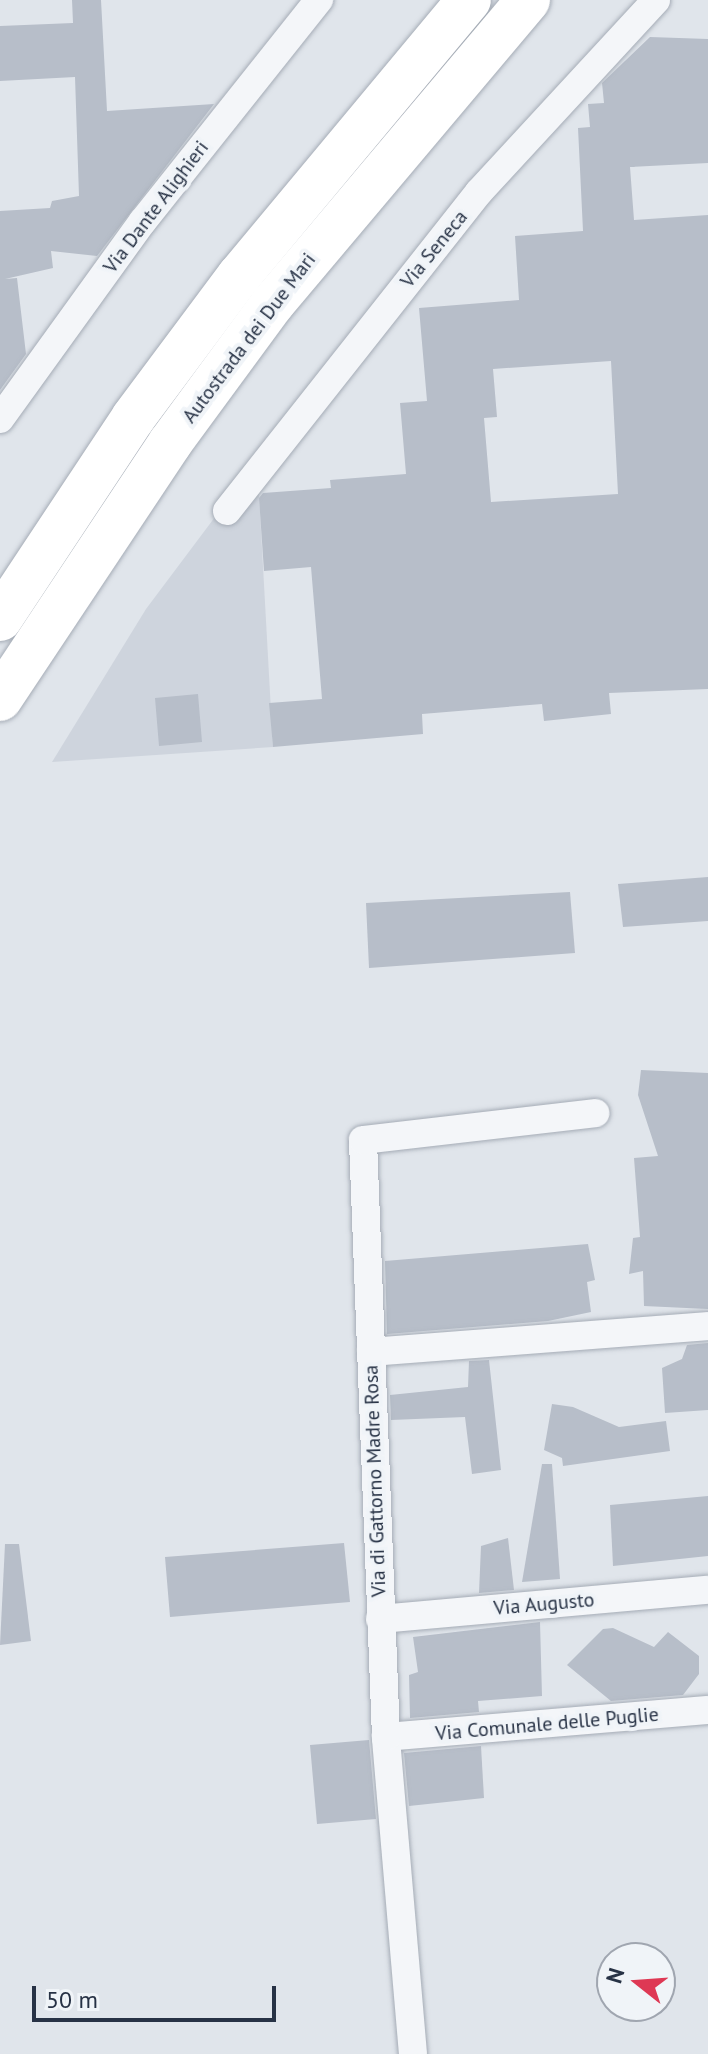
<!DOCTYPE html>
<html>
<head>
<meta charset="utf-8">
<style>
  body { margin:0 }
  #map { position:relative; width:708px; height:2054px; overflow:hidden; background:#e0e5eb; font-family:"PT Sans",sans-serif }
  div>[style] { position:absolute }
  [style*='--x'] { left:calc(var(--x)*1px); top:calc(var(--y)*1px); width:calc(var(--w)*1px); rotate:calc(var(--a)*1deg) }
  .built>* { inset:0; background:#ced4dd }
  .building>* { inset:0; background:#b7bec9 }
  .roads { filter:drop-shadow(0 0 2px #a5acb6) drop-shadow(0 0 2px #a5acb6) }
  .street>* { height:28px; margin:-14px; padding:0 14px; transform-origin:14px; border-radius:14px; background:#f4f6f9 }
  .highway>* { height:44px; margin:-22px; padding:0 22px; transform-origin:22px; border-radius:22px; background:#fff }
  span { translate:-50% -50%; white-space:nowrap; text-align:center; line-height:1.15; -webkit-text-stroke:8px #f0f4f8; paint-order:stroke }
  .street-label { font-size:20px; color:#273245 }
  .north { position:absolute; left:596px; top:1942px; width:80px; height:80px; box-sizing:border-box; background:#f0f4f8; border:2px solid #a0a6b0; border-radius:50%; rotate:287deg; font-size:22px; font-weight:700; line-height:32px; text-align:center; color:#273245 }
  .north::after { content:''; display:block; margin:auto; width:28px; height:36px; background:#de3854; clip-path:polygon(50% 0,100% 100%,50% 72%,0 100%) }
  .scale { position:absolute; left:32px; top:1986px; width:244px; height:36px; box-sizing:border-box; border:4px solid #273245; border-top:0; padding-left:10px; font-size:24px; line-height:28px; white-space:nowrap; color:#273245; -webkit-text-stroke:6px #f0f4f8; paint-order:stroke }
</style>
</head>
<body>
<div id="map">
  <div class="built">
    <div style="clip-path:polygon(242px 481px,259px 494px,273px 747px,52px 762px,146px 609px)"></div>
  </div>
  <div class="building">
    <div style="clip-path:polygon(72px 0,101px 0,107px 111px,214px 104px,97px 256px,51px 251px,53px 268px,5px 279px,17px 278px,26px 354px,0 390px,0 211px,50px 208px,52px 201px,79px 196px,75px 77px,0 81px,0 26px,73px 23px)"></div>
    <div style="clip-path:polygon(evenodd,650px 37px,708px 39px,708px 163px,630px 167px,634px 220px,708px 215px,708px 689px,609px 693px,611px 714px,544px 721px,542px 704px,422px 714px,423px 734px,273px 747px,269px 703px,322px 699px,311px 567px,264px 571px,259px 498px,263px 493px,331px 488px,330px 480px,406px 474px,400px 403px,427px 401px,419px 308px,519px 300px,515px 236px,583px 231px,578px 128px,590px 127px,588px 104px,604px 103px,602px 83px,650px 37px,611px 361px,618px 494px,491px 502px,484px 418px,497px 417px,493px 369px,611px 361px)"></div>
    <div style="clip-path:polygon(198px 694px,202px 742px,159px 746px,155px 698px)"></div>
    <div style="clip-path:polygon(708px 877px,708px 921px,623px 927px,618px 884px)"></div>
    <div style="clip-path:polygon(570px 892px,575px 953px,369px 968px,366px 903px)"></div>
    <div style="clip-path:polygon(641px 1070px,708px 1073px,708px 1309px,644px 1306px,643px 1271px,629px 1274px,633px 1238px,640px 1237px,634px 1158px,658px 1156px,638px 1095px)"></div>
    <div style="clip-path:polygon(588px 1244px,595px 1280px,587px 1282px,591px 1312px,548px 1321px,387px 1334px,385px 1261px)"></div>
    <div style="clip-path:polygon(708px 1343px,708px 1410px,665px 1413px,662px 1368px,682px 1359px,687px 1345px)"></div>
    <div style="clip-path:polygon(489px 1360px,501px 1470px,472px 1474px,465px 1417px,391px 1420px,390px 1395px,468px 1387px,469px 1361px)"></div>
    <div style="clip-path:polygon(552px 1404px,573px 1407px,619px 1427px,666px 1421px,670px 1451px,563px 1466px,562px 1458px,544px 1450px)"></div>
    <div style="clip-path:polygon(542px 1464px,552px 1464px,560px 1579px,522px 1582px)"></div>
    <div style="clip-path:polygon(708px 1496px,708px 1556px,613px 1566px,610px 1505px)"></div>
    <div style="clip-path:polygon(508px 1538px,514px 1590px,479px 1593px,481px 1546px)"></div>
    <div style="clip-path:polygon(344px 1543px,350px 1602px,170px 1617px,165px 1557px)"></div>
    <div style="clip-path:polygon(5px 1544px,19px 1544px,31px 1641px,0 1645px)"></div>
    <div style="clip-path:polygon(540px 1622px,542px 1696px,478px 1701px,479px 1712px,410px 1718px,409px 1675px,418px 1672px,413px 1637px)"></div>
    <div style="clip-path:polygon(613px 1628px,654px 1647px,668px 1632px,699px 1656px,699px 1674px,683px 1695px,611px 1701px,567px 1665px,603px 1629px)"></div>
    <div style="clip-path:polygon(369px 1740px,376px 1819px,317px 1824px,310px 1745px)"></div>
    <div style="clip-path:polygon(481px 1746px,484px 1798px,409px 1806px,404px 1753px)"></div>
  </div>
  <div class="roads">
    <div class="street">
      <div style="--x:0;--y:419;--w:244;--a:-54.2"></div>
      <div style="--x:143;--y:221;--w:283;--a:-51.5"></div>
      <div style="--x:227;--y:511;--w:407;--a:-51.7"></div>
      <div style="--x:479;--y:192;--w:261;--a:-47.3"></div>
      <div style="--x:371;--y:1352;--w:338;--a:-4.4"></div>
      <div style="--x:380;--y:1619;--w:329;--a:-5.1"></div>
      <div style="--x:386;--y:1737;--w:323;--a:-4.8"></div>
      <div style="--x:413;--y:2054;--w:318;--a:-94.9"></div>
      <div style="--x:386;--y:1737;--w:597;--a:-92.21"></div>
      <div style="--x:363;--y:1140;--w:234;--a:-6.6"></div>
    </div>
    <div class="highway">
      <div style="--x:0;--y:619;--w:241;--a:-56.5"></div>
      <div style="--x:133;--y:418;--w:177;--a:-53.3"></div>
      <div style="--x:239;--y:276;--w:359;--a:-50.2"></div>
      <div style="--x:0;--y:699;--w:307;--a:-56.4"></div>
      <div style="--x:170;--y:443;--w:174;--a:-53.7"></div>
      <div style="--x:273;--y:303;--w:396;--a:-49.9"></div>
    </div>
  </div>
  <div class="street-label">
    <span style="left:156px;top:207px;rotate:-53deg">Via Dante Alighieri</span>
    <span style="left:434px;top:249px;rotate:-51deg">Via Seneca</span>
    <span style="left:249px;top:338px;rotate:-53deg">Autostrada dei Due Mari</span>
    <span style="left:375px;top:1481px;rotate:-92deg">Via di Gattorno Madre Rosa</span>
    <span style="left:544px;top:1604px;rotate:-5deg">Via Augusto</span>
    <span style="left:547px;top:1724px;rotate:-5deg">Via Comunale delle Puglie</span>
  </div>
  <div class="north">N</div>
  <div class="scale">50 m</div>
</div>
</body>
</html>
